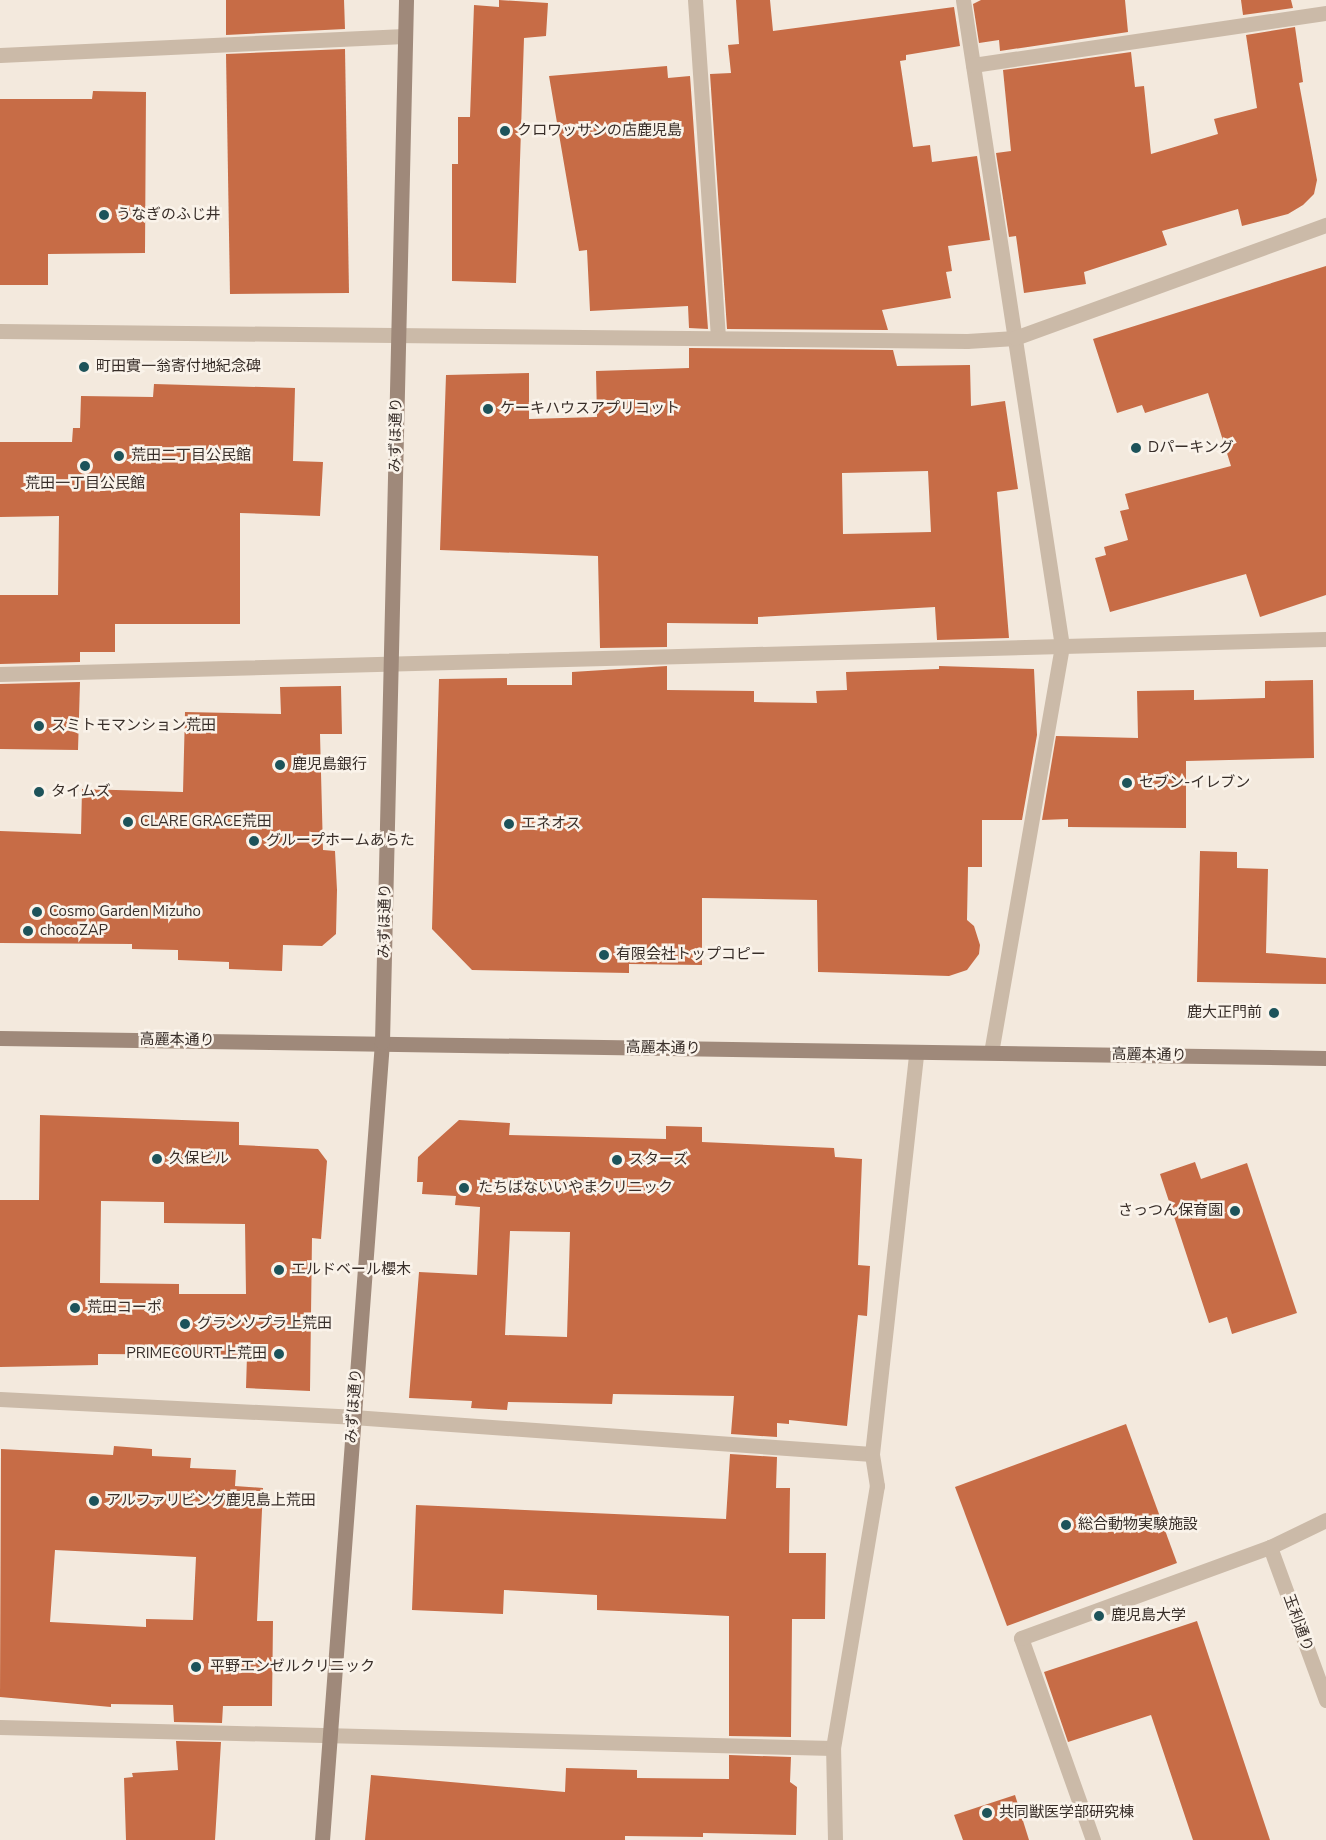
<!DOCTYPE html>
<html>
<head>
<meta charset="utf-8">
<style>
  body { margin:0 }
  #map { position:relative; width:1326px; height:1840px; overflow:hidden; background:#f3e9dd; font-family:"Nunito Sans","Noto Sans JP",sans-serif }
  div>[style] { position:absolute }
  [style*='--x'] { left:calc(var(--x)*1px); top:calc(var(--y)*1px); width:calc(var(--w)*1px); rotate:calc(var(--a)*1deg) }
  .building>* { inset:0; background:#c76c46 }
  .lane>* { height:15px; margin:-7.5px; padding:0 7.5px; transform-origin:7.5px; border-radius:7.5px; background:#cbbaa8 }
  .street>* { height:15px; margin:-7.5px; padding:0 7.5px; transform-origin:7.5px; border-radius:7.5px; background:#cbbaa8 }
  .secondary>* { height:15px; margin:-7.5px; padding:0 7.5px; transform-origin:7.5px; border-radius:7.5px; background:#9f897a }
  .dots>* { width:16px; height:16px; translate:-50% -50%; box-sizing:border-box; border:3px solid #faf3ea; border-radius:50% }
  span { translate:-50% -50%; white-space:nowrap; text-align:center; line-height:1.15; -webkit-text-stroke:5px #faf3ea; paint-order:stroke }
  .poi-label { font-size:15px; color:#382e29 }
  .left { translate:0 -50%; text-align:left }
  .right { translate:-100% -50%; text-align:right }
  .street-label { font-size:15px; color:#382e29 }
</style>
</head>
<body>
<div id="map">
  <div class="building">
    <div style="clip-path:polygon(226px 0,344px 0,345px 29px,226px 35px)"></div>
    <div style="clip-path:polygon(499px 0,548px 3px,546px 36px,524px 38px,516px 283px,452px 281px,452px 164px,458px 164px,458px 117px,470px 117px,474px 5px,499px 7px)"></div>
    <div style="clip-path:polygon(736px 0,770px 0,773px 31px,954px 7px,960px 46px,906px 55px,906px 60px,900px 61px,913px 147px,930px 145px,932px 162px,977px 156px,990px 240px,948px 246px,952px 271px,946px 272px,951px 298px,882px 310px,888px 330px,727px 329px,710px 74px,731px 73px,728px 45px,739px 44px)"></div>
    <div style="clip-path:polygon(981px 0,1125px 0,1128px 32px,1000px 51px,999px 40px,979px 43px,973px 4px)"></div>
    <div style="clip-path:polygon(1241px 0,1291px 0,1293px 8px,1243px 15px)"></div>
    <div style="clip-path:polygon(1295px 27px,1303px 82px,1299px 83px,1317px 180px,1314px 194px,1303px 205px,1288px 214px,1242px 226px,1238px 209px,1162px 231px,1167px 245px,1084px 272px,1086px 284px,1024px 293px,1016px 236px,1009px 237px,996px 153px,1011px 151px,1003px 70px,1131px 52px,1135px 87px,1144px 86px,1151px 154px,1218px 134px,1214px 119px,1257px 108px,1246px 35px)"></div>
    <div style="clip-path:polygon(345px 49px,349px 293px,230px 294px,226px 54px)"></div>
    <div style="clip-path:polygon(667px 66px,668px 78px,690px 76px,708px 329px,689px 328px,688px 306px,590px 311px,587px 250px,579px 251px,549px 76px)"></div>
    <div style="clip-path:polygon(93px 91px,146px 92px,145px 253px,48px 254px,48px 285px,0 285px,0 99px,92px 99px)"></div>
    <div style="clip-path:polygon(1326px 266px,1326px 595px,1260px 617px,1246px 574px,1110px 612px,1095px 558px,1106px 555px,1104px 547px,1128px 540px,1120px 511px,1129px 509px,1125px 494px,1231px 466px,1208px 393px,1145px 413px,1142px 405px,1117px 413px,1093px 339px)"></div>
    <div style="clip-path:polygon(evenodd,689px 348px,893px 350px,897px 366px,970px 365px,971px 406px,1005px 401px,1018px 489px,997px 492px,1009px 638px,937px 640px,935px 607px,758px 617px,758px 624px,667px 623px,667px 647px,600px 648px,598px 556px,440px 550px,446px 375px,529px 373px,529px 419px,597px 417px,596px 371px,689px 368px,689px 348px,928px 471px,931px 532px,843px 534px,842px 473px,928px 471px)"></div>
    <div style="clip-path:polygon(154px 384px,295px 388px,293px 461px,323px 462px,320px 516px,240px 513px,240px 624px,115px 624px,115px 652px,80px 652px,80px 662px,0 664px,0 595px,58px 595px,59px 516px,0 517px,0 442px,72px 442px,73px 428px,80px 428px,81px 396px,153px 397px)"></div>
    <div style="clip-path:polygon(667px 666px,667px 690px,754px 691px,754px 702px,817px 703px,816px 691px,847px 690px,846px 672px,939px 669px,939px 666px,1034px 669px,1037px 735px,1022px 820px,982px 820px,982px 867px,968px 867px,967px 920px,974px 926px,980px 945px,979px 954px,967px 970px,949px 976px,818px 972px,817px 900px,702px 898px,702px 965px,629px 964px,629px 973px,472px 970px,432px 929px,439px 679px,507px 678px,507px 685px,572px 685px,572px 672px)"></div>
    <div style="clip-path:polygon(1313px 680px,1314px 758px,1186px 761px,1186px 828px,1068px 827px,1068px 819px,1042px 820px,1056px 736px,1138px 738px,1137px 691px,1194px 690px,1194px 700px,1265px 698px,1265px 681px)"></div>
    <div style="clip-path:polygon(80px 682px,78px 750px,0 749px,0 684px)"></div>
    <div style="clip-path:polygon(341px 686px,342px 734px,320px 734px,323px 850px,335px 851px,337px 890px,336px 934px,322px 946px,283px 945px,282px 971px,229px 969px,229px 962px,178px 960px,178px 950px,132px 949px,132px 944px,0 943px,0 831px,81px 834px,82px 789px,183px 792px,185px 712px,281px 714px,280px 687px)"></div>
    <div style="clip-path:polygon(1200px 851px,1237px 852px,1237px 868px,1268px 869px,1266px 953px,1326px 958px,1326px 984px,1197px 982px)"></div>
    <div style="clip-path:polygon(evenodd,40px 1115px,239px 1122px,239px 1145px,318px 1149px,327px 1161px,321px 1239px,312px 1238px,310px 1391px,246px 1388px,247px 1355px,98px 1354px,98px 1365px,0 1367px,0 1200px,39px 1200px,40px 1115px,101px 1201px,164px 1202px,164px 1223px,245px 1224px,246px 1294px,179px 1294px,179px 1284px,100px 1283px,101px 1201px)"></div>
    <div style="clip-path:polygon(evenodd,459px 1120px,510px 1123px,509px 1135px,666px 1139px,666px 1126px,702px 1127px,702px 1142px,834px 1148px,835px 1157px,862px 1159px,858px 1265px,870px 1266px,867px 1316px,858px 1315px,847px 1426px,789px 1420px,789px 1424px,777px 1423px,777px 1437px,731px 1434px,734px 1396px,613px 1394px,612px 1404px,508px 1402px,507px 1410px,471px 1408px,472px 1401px,409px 1398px,419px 1272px,477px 1275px,480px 1207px,455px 1205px,456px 1196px,422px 1194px,423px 1182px,417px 1182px,418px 1157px,459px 1120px,510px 1231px,570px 1232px,567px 1337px,505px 1335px,510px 1231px)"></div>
    <div style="clip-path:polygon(1195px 1162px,1201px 1179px,1247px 1163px,1297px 1313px,1232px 1334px,1227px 1317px,1209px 1323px,1160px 1174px)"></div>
    <div style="clip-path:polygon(1126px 1424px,1177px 1563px,1007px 1626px,955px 1487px)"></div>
    <div style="clip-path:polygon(evenodd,114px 1446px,152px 1449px,152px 1456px,191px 1458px,190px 1468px,236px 1470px,235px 1486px,263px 1488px,257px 1621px,273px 1621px,272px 1706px,223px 1706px,222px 1723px,174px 1722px,173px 1705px,111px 1704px,111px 1707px,0 1697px,1px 1449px,113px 1455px,114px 1446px,55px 1550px,196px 1557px,193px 1620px,146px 1619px,146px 1627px,50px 1622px,55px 1550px)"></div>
    <div style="clip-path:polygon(730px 1454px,777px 1457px,776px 1488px,790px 1488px,789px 1553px,826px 1553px,825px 1619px,792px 1619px,791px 1737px,729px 1736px,729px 1616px,597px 1610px,597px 1595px,504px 1590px,503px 1614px,412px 1610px,416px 1505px,726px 1519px)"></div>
    <div style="clip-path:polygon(1197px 1621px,1270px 1840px,1193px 1840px,1151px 1715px,1068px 1742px,1044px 1672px)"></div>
    <div style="clip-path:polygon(176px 1741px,221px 1742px,215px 1840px,126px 1840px,124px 1778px,133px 1777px,132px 1773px,178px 1770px)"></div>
    <div style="clip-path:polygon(729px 1755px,791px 1757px,790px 1782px,797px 1787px,796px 1835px,703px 1833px,703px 1837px,625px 1836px,625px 1840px,365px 1840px,371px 1775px,565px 1792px,566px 1768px,637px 1770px,637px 1778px,729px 1779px)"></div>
    <div style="clip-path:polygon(1015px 1795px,1029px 1840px,963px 1840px,954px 1815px)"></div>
  </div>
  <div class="lane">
    <div style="--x:695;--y:0;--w:338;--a:86.1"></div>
    <div style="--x:1270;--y:1547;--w:163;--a:69.9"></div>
    <div style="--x:1093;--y:1840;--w:214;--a:-109.6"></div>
    <div style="--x:1021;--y:1638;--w:265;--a:-20.1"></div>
    <div style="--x:1270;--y:1547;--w:62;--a:-25.7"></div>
  </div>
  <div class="street">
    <div style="--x:963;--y:0;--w:654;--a:81.29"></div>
    <div style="--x:1062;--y:646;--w:412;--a:99.9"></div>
    <div style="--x:0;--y:55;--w:405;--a:-2.7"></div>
    <div style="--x:973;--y:65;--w:357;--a:-8.4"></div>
    <div style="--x:0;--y:331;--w:967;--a:0.59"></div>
    <div style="--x:967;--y:341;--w:48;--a:-3.6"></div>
    <div style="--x:1015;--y:338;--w:331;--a:-20"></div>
    <div style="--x:0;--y:674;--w:1326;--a:-1.51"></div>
    <div style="--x:0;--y:1399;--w:353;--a:2.9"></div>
    <div style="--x:353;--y:1417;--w:520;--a:4.08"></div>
    <div style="--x:0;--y:1727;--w:833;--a:1.44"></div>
    <div style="--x:835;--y:1840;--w:92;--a:-91.2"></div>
    <div style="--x:833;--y:1748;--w:266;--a:-80.5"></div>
    <div style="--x:877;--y:1486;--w:32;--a:-99"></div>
    <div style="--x:872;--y:1454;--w:402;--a:-83.7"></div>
  </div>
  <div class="secondary">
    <div style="--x:0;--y:1038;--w:1326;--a:0.86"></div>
    <div style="--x:322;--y:1840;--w:800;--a:-85.7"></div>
    <div style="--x:382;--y:1042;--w:1042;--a:-88.68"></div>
  </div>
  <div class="dots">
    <div style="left:505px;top:131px;background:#1d535a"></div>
    <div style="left:104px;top:215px;background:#1d535a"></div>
    <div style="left:84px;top:367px;background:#1d535a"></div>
    <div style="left:488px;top:409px;background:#1d535a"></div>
    <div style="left:1136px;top:448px;background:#1d535a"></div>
    <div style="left:119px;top:456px;background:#1d535a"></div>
    <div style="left:85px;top:466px;background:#1d535a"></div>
    <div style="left:39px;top:726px;background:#1d535a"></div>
    <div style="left:280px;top:765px;background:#1d535a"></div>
    <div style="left:1127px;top:783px;background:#1d535a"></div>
    <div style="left:39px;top:792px;background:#1d535a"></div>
    <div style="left:128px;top:822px;background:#1d535a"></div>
    <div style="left:509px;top:824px;background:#1d535a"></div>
    <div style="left:254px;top:841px;background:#1d535a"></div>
    <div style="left:37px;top:912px;background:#1d535a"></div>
    <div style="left:28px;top:931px;background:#1d535a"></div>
    <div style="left:604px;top:955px;background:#1d535a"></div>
    <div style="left:1274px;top:1013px;background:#1d535a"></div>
    <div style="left:157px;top:1159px;background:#1d535a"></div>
    <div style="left:617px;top:1160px;background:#1d535a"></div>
    <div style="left:464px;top:1188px;background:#1d535a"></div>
    <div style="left:1235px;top:1211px;background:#1d535a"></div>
    <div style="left:279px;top:1270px;background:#1d535a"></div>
    <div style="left:75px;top:1308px;background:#1d535a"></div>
    <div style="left:185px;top:1324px;background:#1d535a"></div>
    <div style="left:279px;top:1354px;background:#1d535a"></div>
    <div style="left:94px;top:1501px;background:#1d535a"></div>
    <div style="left:1066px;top:1525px;background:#1d535a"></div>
    <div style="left:1099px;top:1616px;background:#1d535a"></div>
    <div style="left:196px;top:1667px;background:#1d535a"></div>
    <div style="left:987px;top:1813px;background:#1d535a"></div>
  </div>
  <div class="poi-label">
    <span class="left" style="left:517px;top:131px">クロワッサンの店鹿児島</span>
    <span class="left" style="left:116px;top:215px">うなぎのふじ井</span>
    <span class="left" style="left:96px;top:367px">町田實一翁寄付地紀念碑</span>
    <span class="left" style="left:500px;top:409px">ケーキハウスアプリコット</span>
    <span class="left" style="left:1148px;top:448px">Dパーキング</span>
    <span class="left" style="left:131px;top:456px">荒田二丁目公民館</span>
    <span style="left:85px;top:484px">荒田一丁目公民館</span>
    <span class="left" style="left:51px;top:726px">スミトモマンション荒田</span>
    <span class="left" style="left:292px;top:765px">鹿児島銀行</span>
    <span class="left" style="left:1139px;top:783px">セブン-イレブン</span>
    <span class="left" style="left:51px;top:792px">タイムズ</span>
    <span class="left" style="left:140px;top:822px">CLARE GRACE荒田</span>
    <span class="left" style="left:521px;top:824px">エネオス</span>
    <span class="left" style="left:266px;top:841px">グループホームあらた</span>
    <span class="left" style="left:49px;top:912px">Cosmo Garden Mizuho</span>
    <span class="left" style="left:40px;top:931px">chocoZAP</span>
    <span class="left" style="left:616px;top:955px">有限会社トップコピー</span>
    <span class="right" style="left:1262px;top:1013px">鹿大正門前</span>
    <span class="left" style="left:169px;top:1159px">久保ビル</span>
    <span class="left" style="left:629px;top:1160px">スターズ</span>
    <span class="left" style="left:478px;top:1188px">たちばないいやまクリニック</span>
    <span class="right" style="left:1223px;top:1211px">さっつん保育園</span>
    <span class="left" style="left:291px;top:1270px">エルドベール櫻木</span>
    <span class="left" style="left:87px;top:1308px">荒田コーポ</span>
    <span class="left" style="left:197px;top:1324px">グランソプラ上荒田</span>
    <span class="right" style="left:267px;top:1354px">PRIMECOURT上荒田</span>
    <span class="left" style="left:106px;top:1501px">アルファリビング鹿児島上荒田</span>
    <span class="left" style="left:1078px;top:1525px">総合動物実験施設</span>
    <span class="left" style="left:1111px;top:1616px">鹿児島大学</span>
    <span class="left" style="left:210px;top:1667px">平野エンゼルクリニック</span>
    <span class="left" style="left:999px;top:1813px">共同獣医学部研究棟</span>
  </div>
  <div class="street-label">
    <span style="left:396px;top:435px;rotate:-89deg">みずほ通り</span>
    <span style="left:385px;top:921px;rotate:-89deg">みずほ通り</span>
    <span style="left:177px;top:1040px;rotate:1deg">高麗本通り</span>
    <span style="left:663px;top:1048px;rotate:1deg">高麗本通り</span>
    <span style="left:1149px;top:1055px;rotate:1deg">高麗本通り</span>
    <span style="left:354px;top:1406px;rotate:-86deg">みずほ通り</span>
    <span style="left:1298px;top:1623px;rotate:70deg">玉利通り</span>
  </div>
</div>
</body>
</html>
